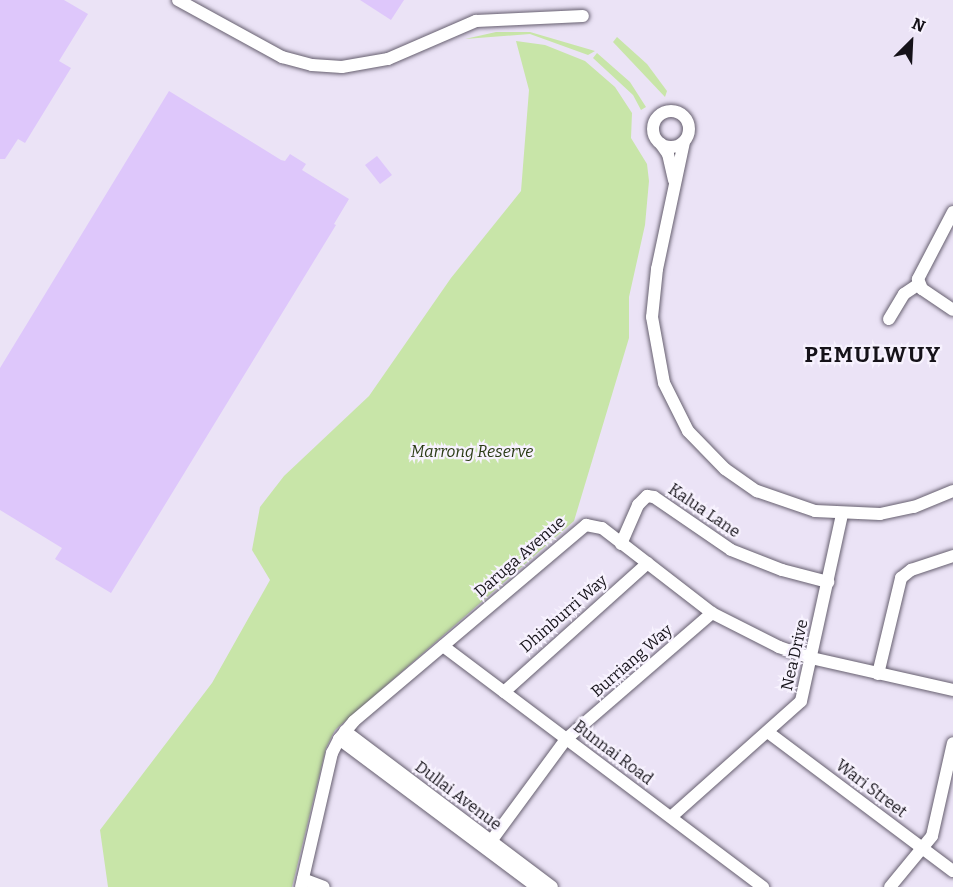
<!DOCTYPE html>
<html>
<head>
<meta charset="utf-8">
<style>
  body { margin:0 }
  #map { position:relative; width:953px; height:887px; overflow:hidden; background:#ebe3f6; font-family:Bitter,serif }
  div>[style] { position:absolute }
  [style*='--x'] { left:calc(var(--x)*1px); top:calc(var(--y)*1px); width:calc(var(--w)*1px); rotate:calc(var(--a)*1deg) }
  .green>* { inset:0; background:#c8e5a8 }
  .building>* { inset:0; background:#dec7fb }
  .roads { filter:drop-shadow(0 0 2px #665f6f) drop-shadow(0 0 2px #665f6f) }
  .minor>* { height:12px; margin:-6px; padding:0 6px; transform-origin:6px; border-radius:6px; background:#fff }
  .minor>.ring { margin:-6px; padding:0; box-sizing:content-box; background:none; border:12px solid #fff; border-radius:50% }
  span { translate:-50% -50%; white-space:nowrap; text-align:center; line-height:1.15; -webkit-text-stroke:4.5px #f7f2fe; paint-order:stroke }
  .park-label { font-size:16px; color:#2b3b16; font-style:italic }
  .street-label { font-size:16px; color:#151219 }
  .district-label { font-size:22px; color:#151219; font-weight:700; letter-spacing:1.5px }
  .north { position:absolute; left:881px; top:12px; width:60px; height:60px; -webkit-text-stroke:4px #f7f2fe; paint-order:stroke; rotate:24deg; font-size:16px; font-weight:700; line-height:24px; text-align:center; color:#151219 }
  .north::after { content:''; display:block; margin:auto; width:21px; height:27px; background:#151219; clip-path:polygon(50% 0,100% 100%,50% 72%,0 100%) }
</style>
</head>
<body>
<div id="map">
  <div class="green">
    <div style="clip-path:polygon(496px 32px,530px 32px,595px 51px,588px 55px,530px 34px,465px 39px)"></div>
    <div style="clip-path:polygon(617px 37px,647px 64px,667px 91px,665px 97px,613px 42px)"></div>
    <div style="clip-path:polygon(516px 41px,545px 45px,585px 61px,615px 87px,632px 113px,631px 138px,647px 164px,649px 181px,645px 225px,629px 297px,629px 338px,574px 521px,335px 730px,326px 748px,292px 887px,108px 887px,100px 830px,212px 683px,270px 580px,252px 550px,260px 507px,284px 476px,369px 396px,451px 278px,521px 191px,529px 90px)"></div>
    <div style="clip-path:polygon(597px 53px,630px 82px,646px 107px,641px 110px,633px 95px,593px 58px)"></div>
  </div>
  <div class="building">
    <div style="clip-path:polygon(0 0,64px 0,88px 14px,59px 61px,71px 68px,25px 143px,18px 139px,5px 159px,0 159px)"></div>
    <div style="clip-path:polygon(360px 0,404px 0,391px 20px)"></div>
    <div style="clip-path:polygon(169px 91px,281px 160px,285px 161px,290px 154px,306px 164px,302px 170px,349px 199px,334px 224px,336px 225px,111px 593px,55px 559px,62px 548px,0 510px,0 368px)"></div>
    <div style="clip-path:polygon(377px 156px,392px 175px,380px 184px,365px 165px)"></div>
  </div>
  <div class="roads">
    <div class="minor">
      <div style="--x:178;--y:0;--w:119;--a:28.7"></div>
      <div style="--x:282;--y:57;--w:31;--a:15"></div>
      <div style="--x:312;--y:65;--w:30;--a:4"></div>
      <div style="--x:342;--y:67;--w:47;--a:-9.9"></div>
      <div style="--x:388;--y:59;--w:96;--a:-23.4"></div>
      <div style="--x:476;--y:21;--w:107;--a:-2.7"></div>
      <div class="ring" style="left:653px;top:111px;width:24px;height:24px"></div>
      <div style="--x:684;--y:142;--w:130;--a:102"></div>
      <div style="--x:657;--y:269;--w:48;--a:95.9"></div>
      <div style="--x:652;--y:317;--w:67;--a:79.7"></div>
      <div style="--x:664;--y:383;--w:54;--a:63.4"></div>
      <div style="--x:688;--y:431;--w:53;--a:45.8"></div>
      <div style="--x:725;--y:469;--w:39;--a:35"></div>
      <div style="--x:757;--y:491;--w:61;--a:19"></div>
      <div style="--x:815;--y:511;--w:65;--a:2.6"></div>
      <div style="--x:880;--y:514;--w:35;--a:-12"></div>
      <div style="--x:914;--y:507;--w:42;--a:-22.3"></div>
      <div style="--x:661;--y:144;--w:12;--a:55"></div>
      <div style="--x:668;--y:154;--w:27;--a:77"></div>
      <div style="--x:953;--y:212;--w:76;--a:117.6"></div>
      <div style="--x:918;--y:279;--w:11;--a:68"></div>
      <div style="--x:922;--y:289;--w:37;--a:34"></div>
      <div style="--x:889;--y:319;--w:29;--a:-59"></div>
      <div style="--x:904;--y:294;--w:18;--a:-34"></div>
      <div style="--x:621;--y:544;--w:43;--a:-66.4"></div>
      <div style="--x:638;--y:505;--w:13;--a:-45"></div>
      <div style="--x:647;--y:496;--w:7;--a:8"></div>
      <div style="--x:654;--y:497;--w:93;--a:34.5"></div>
      <div style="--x:731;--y:550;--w:55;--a:21.4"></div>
      <div style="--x:782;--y:570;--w:48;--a:14.6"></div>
      <div style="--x:443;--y:646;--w:401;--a:37"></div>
      <div style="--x:878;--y:674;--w:99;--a:-76.5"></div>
      <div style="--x:901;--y:578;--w:13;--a:-39"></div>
      <div style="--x:911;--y:570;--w:44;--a:-18.4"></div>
      <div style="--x:504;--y:692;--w:193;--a:-41.9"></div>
      <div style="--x:345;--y:731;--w:259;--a:37"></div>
      <div style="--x:769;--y:733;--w:230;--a:36.9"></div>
      <div style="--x:339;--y:739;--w:247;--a:36.8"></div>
      <div style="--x:671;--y:817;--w:174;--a:-41.7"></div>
      <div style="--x:801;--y:701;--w:190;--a:-77.6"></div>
      <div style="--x:486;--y:848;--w:135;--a:-53.7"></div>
      <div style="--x:566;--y:739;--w:193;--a:-40.8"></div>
      <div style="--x:303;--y:879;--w:22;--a:21"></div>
      <div style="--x:301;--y:887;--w:138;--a:-77"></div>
      <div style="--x:332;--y:753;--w:16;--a:-63"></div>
      <div style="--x:339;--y:739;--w:23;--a:-50"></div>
      <div style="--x:354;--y:721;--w:304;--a:-40.2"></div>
      <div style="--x:586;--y:525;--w:16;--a:11"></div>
      <div style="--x:602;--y:528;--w:139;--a:37.7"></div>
      <div style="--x:712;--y:613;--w:75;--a:26.9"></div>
      <div style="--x:779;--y:647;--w:34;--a:19"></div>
      <div style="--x:811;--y:658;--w:146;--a:12.7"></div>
      <div style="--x:890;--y:887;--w:66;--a:-50.5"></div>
      <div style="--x:932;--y:836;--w:95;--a:-77.3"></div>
    </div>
  </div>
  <div class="park-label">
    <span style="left:472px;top:452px">Marrong Reserve</span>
  </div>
  <div class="street-label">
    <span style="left:704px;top:511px;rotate:34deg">Kalua Lane</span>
    <span style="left:520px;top:557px;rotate:-41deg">Daruga Avenue</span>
    <span style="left:564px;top:614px;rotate:-41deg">Dhinburri Way</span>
    <span style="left:795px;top:655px;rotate:-77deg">Nea Drive</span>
    <span style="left:632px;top:661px;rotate:-41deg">Burriang Way</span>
    <span style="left:613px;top:753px;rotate:37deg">Bunnai Road</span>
    <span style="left:871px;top:789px;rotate:37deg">Wari Street</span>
    <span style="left:458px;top:796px;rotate:37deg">Dullai Avenue</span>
  </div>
  <div class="district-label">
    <span style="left:873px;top:355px">PEMULWUY</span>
  </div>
  <div class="north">N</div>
</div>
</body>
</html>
